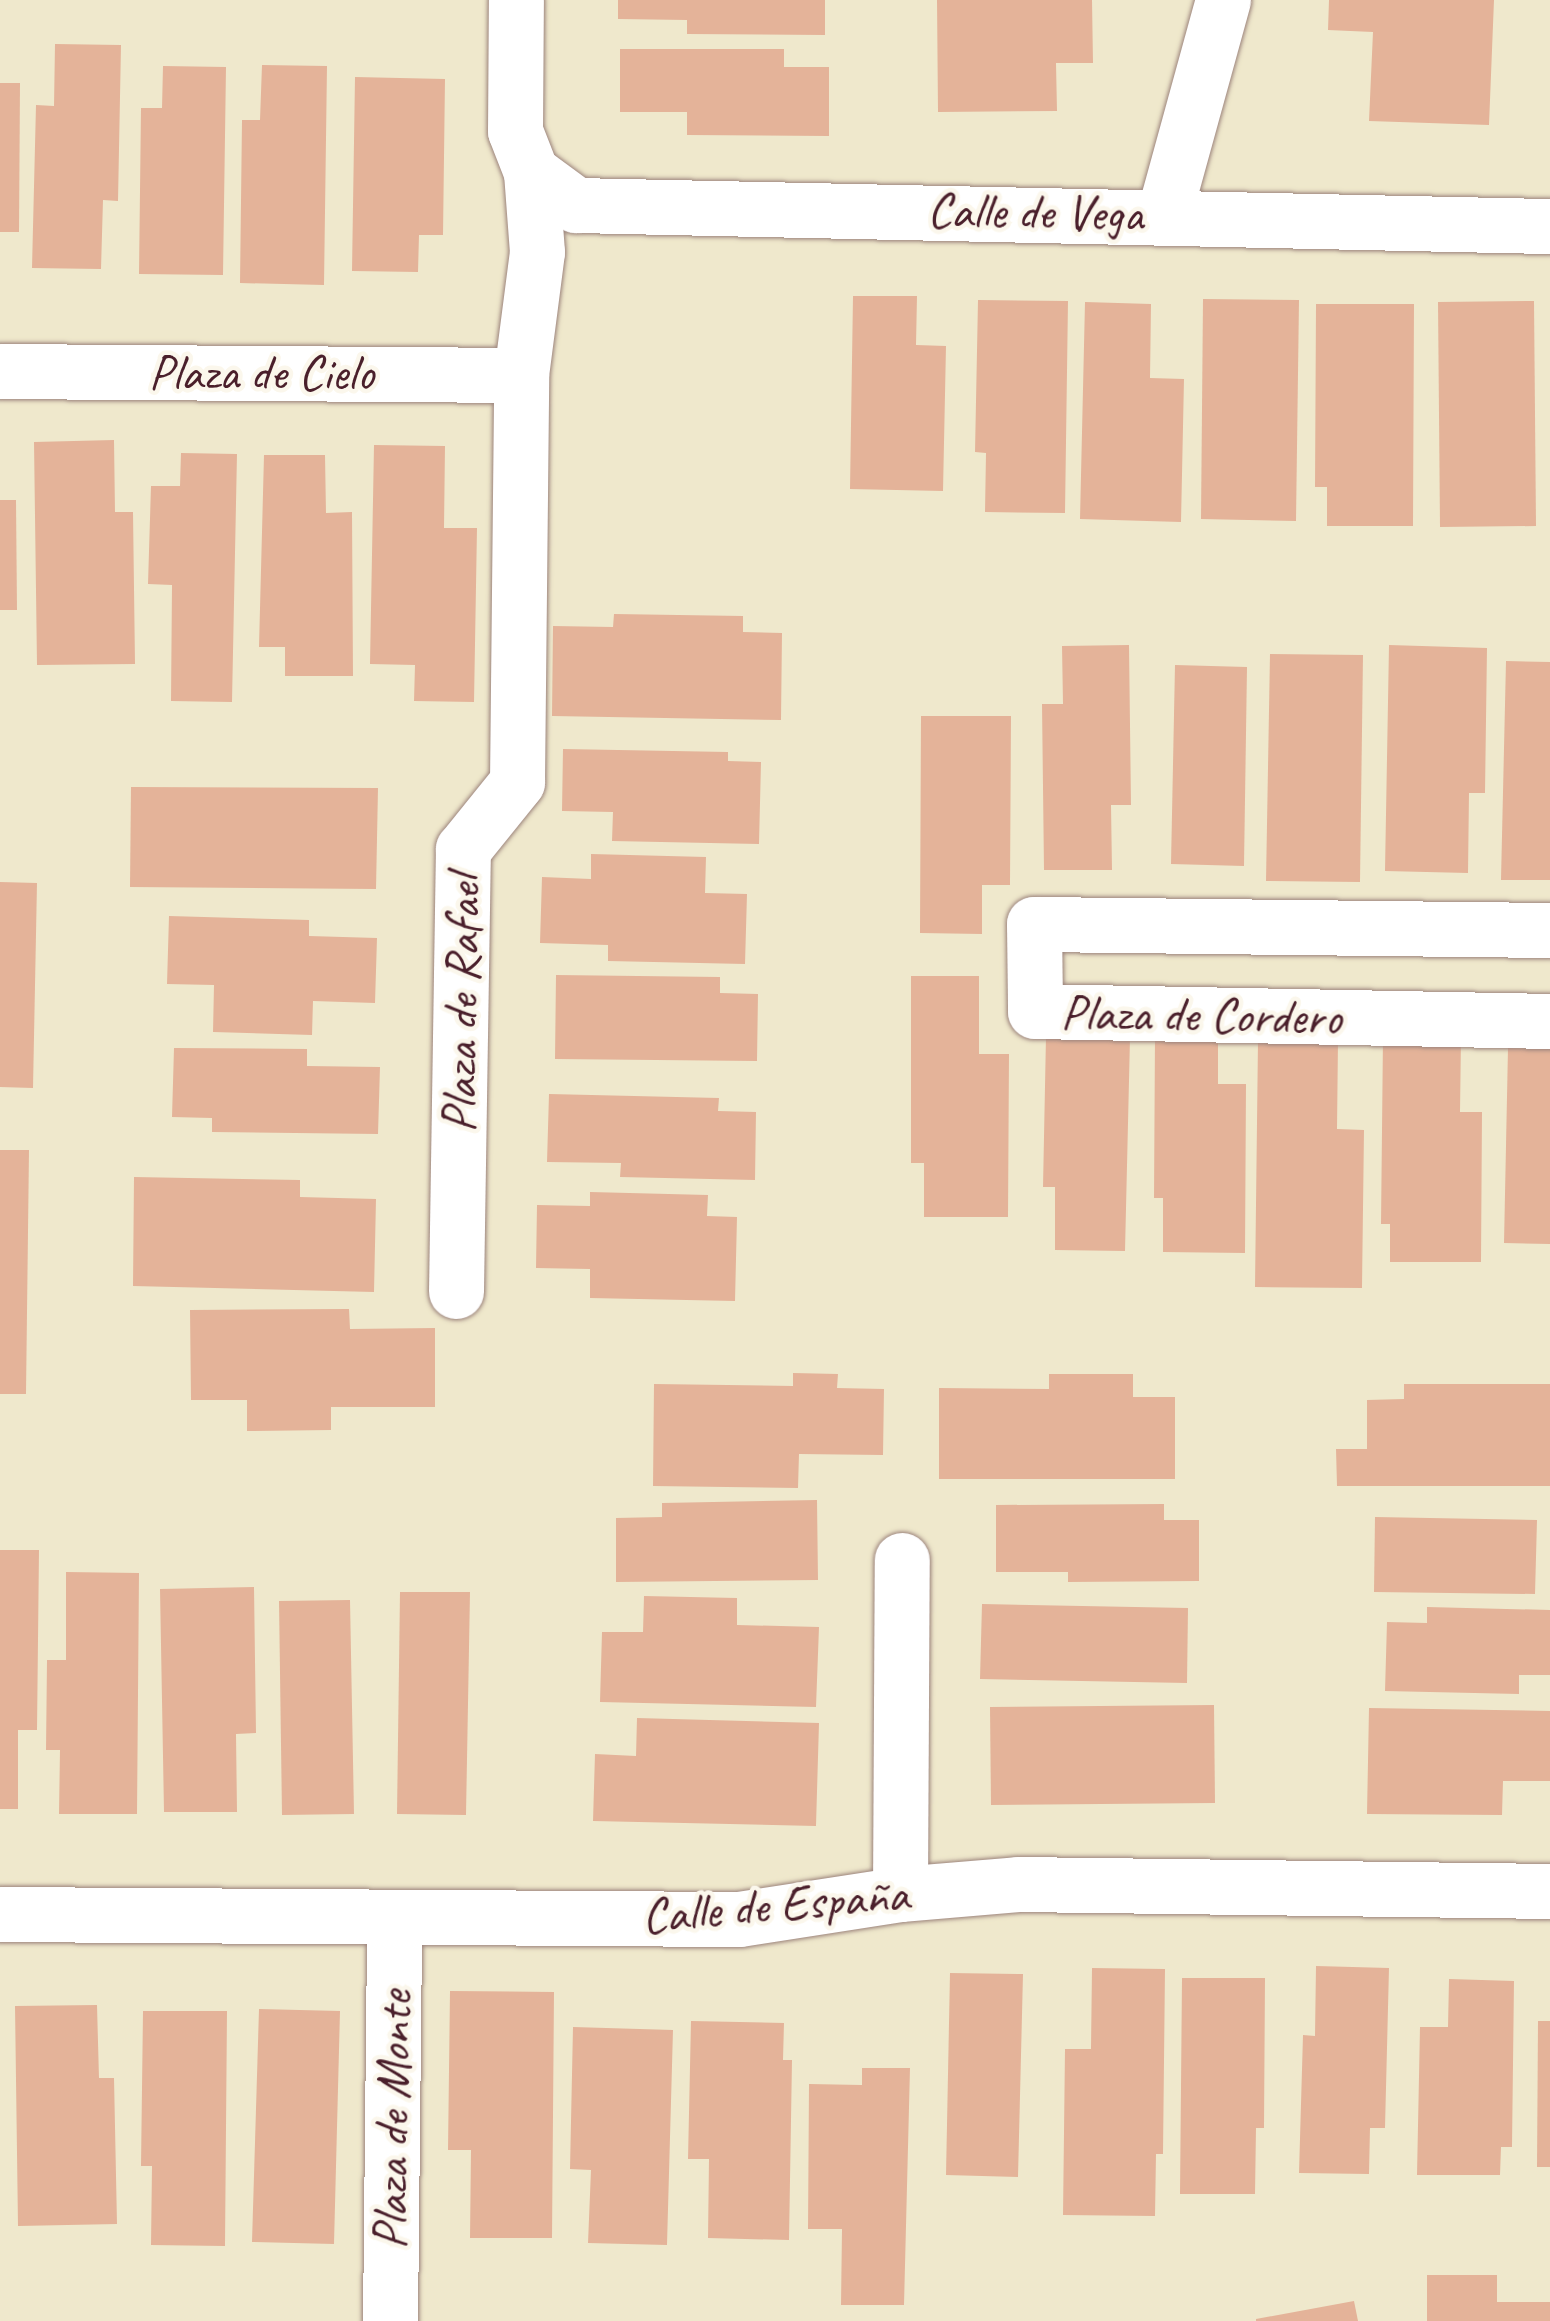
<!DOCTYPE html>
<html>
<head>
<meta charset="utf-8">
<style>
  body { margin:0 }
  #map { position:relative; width:1550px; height:2321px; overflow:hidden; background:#efe8cc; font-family:Caveat,sans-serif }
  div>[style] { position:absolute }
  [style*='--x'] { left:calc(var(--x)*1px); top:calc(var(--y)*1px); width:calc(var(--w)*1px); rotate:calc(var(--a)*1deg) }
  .building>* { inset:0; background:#e4b399 }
  .roads { filter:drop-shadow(0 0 2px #9c847c) drop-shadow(0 0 2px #9c847c) }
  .minor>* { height:55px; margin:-27.5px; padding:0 27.5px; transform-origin:27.5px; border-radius:27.5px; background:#fff }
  span { translate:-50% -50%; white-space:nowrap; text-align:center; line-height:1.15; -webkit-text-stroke:9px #fbf7ec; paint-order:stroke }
  .street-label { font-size:50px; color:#4a1f2b }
</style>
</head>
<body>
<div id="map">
  <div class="building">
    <div style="clip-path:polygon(618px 0,825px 0,825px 35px,687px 34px,687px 20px,618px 19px)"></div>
    <div style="clip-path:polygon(937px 0,1092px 0,1093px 63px,1056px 63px,1057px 111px,938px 112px)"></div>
    <div style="clip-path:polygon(1329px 0,1494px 0,1489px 125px,1369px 121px,1373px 32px,1328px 30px)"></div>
    <div style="clip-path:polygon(55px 44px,121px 45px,118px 201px,103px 200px,101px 269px,32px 268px,36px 105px,54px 106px)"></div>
    <div style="clip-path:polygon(620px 49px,784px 49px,784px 67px,829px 67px,829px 136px,687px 135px,687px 112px,620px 112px)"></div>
    <div style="clip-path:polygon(262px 65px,327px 66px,324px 285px,240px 283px,242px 120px,260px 120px)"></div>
    <div style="clip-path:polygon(163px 66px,226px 67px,223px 275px,139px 274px,141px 108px,162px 108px)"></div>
    <div style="clip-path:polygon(355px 77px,445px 79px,443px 235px,419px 235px,418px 272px,352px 271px)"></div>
    <div style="clip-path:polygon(0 83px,20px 83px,19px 232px,0 232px)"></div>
    <div style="clip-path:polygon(853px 296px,917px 296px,916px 345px,946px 346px,943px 491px,850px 489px)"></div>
    <div style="clip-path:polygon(1203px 299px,1299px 300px,1296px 521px,1201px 519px)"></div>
    <div style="clip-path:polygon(978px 300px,1068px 301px,1065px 513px,985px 512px,986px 453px,975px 452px)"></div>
    <div style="clip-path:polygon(1534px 301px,1536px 526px,1440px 527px,1438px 302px)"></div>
    <div style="clip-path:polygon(1085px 302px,1151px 304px,1150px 378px,1184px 379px,1181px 522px,1080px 519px)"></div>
    <div style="clip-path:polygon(1316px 304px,1414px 304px,1413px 526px,1327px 526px,1327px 487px,1315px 487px)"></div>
    <div style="clip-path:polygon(114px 440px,115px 512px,133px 512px,135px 664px,37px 665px,34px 442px)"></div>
    <div style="clip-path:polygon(374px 445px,445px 446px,444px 528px,477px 528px,474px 702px,414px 701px,415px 665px,370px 664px)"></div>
    <div style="clip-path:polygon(181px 453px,237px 454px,232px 702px,171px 701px,172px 585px,148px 584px,151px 486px,180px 486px)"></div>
    <div style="clip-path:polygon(264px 455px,325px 455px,326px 513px,352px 512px,353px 676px,285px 676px,285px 647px,259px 647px)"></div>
    <div style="clip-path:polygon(0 500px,16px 500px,17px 610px,0 610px)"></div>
    <div style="clip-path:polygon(614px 614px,743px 616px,743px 632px,782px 633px,781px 720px,552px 716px,553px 626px,613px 627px)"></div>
    <div style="clip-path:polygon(1129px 645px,1131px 805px,1111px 805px,1112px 870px,1044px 870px,1042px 704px,1063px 704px,1062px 646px)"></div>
    <div style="clip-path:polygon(1389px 645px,1487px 648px,1485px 793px,1469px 793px,1468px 873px,1385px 871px)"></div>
    <div style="clip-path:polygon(1270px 654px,1363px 655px,1360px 882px,1266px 881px)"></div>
    <div style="clip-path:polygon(1506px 661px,1550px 662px,1550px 880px,1501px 880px)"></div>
    <div style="clip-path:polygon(1175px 665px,1247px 667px,1244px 866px,1171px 864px)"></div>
    <div style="clip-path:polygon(921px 716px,1011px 716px,1010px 885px,982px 885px,982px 934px,920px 933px)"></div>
    <div style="clip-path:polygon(563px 749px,728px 752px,728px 761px,761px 762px,759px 844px,612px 841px,613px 812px,562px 811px)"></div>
    <div style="clip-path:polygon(131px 787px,378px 788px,376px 889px,130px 887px)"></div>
    <div style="clip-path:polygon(591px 854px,706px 857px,705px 893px,747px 894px,745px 964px,608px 961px,608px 945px,540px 943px,542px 877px,591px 879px)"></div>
    <div style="clip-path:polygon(0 882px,37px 883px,33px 1088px,0 1087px)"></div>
    <div style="clip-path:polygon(169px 916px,309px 920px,309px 936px,377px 938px,375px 1003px,313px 1001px,312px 1035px,213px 1032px,214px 985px,167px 984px)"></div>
    <div style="clip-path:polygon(556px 975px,720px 977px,720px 993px,758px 994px,757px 1061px,555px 1059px)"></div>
    <div style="clip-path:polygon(911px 976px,979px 976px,979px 1054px,1009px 1054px,1008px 1217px,924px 1217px,924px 1163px,911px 1163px)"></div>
    <div style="clip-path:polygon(1155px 1034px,1218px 1034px,1218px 1084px,1246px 1084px,1245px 1253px,1163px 1252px,1163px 1198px,1154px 1198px)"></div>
    <div style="clip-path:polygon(1046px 1036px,1130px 1038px,1125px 1251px,1055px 1250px,1055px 1187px,1043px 1187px)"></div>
    <div style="clip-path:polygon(1383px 1036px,1461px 1037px,1460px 1112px,1482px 1112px,1481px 1262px,1390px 1262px,1390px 1224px,1381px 1224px)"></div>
    <div style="clip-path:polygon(1258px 1040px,1338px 1041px,1337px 1129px,1364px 1130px,1362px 1288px,1255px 1287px)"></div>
    <div style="clip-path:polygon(174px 1048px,307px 1049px,307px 1066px,380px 1067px,378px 1134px,212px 1132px,212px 1118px,172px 1117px)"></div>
    <div style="clip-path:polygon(1508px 1048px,1550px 1049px,1550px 1244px,1504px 1243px)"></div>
    <div style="clip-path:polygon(549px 1094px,719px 1098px,718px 1111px,756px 1112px,755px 1180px,620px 1177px,621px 1163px,547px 1162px)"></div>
    <div style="clip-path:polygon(0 1150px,29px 1150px,26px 1394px,0 1394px)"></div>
    <div style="clip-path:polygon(134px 1177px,300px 1180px,300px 1197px,376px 1199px,374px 1292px,133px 1286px)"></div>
    <div style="clip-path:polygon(590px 1192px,708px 1195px,707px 1216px,737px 1217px,735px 1301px,590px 1298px,590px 1269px,536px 1268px,537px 1205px,590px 1206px)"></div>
    <div style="clip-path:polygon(349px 1309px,350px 1329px,435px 1328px,435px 1407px,331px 1407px,331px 1430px,247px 1431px,247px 1400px,191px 1400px,190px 1310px)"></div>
    <div style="clip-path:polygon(793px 1373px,838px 1374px,837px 1388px,884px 1389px,883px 1455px,799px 1454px,798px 1488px,653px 1486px,654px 1384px,793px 1386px)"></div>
    <div style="clip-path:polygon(1049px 1374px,1133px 1374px,1133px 1397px,1175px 1397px,1175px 1479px,939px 1479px,939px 1388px,1049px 1389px)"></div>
    <div style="clip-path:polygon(1404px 1384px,1550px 1384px,1550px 1486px,1337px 1486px,1336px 1449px,1367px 1449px,1367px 1400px,1404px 1399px)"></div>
    <div style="clip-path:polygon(817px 1500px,818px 1580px,616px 1582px,616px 1518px,662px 1517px,662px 1503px)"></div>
    <div style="clip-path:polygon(1164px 1504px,1164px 1520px,1199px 1520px,1199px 1581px,1068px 1582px,1068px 1572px,996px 1572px,996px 1505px)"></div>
    <div style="clip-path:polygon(1375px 1517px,1537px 1520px,1535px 1594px,1374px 1592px)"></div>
    <div style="clip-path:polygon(0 1550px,39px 1550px,37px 1730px,18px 1730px,18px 1809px,0 1809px)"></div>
    <div style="clip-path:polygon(66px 1572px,139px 1573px,137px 1814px,59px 1814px,60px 1750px,46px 1750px,47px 1660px,66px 1660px)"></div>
    <div style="clip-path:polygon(254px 1587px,256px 1733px,236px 1734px,237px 1812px,164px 1812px,160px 1589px)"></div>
    <div style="clip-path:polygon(400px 1592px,470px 1592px,466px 1815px,397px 1814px)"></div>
    <div style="clip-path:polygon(644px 1596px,737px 1598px,737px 1625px,819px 1627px,816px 1707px,600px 1702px,602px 1632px,643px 1632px)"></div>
    <div style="clip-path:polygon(350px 1600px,354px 1814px,282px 1815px,279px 1601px)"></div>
    <div style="clip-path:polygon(982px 1604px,1188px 1608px,1187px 1683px,980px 1679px)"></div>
    <div style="clip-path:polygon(1427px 1607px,1550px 1610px,1550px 1675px,1519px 1675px,1519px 1694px,1385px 1691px,1387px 1622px,1427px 1623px)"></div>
    <div style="clip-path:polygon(1214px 1705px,1215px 1803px,991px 1805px,990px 1707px)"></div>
    <div style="clip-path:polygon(1369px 1708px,1550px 1711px,1550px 1781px,1503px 1781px,1502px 1815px,1367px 1814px)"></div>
    <div style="clip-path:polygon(637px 1718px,819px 1723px,816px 1826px,593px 1821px,595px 1754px,636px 1756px)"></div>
    <div style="clip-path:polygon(1316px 1966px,1389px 1968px,1385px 2128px,1370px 2128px,1369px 2174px,1299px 2173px,1303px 2035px,1315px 2036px)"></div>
    <div style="clip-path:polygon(1092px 1968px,1165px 1969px,1163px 2154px,1156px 2154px,1155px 2216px,1063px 2215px,1065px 2049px,1091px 2049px)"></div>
    <div style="clip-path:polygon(950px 1973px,1023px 1974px,1018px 2177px,946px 2175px)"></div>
    <div style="clip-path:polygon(1182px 1978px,1265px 1978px,1264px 2128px,1256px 2128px,1255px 2194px,1180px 2194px)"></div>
    <div style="clip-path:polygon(1449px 1979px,1514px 1981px,1512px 2147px,1501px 2147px,1500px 2175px,1417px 2175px,1420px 2027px,1448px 2027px)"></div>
    <div style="clip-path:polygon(450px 1991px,554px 1992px,552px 2238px,470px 2238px,471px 2150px,448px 2150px)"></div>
    <div style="clip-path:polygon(97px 2005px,99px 2078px,114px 2078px,117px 2224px,18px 2226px,15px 2006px)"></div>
    <div style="clip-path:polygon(259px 2009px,340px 2011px,334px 2244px,252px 2242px)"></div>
    <div style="clip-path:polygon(143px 2011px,227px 2011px,225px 2246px,151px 2245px,152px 2166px,141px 2166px)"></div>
    <div style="clip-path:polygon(691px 2021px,784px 2023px,783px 2060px,792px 2060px,789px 2240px,708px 2238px,709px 2159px,688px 2159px)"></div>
    <div style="clip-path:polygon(1538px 2021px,1550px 2021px,1550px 2167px,1537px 2167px)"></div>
    <div style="clip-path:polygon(573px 2027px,673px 2030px,667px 2245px,588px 2243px,591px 2170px,570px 2169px)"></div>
    <div style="clip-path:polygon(862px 2068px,910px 2068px,904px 2305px,841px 2305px,842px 2229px,808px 2229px,809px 2084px,862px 2085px)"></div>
    <div style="clip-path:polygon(1427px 2275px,1497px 2275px,1497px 2302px,1550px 2302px,1550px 2321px,1427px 2321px)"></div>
    <div style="clip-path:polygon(1354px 2301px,1358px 2321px,1256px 2321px,1256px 2319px)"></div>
  </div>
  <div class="roads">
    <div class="minor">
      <div style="--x:531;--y:172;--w:56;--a:36.3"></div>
      <div style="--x:576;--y:205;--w:974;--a:1.24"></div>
      <div style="--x:1164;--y:214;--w:222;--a:-74.6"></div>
      <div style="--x:0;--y:371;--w:521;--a:0.44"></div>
      <div style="--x:1550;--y:930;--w:516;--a:-179.33"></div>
      <div style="--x:1034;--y:924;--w:87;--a:89.3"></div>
      <div style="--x:1035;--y:1011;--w:515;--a:1.11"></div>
      <div style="--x:456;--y:1291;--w:442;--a:-89.1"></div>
      <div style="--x:463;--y:849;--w:86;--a:-51.1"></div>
      <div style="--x:517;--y:782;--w:407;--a:-89.4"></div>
      <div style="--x:521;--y:375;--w:124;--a:-82.6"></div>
      <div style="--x:537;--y:252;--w:80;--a:-94.3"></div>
      <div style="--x:531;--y:172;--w:44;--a:-111.3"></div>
      <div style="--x:515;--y:131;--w:131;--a:-89.6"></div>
      <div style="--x:900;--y:1894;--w:334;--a:-89.7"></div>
      <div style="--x:0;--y:1914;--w:739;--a:0.39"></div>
      <div style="--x:739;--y:1919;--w:163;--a:-8.8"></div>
      <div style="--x:900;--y:1894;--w:118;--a:-4.8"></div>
      <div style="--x:1018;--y:1884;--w:532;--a:0.75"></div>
      <div style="--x:390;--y:2321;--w:403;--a:-89.4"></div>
    </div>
  </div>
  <div class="street-label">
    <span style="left:1035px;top:212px;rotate:1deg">Calle de Vega</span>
    <span style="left:261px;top:373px">Plaza de Cielo</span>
    <span style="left:461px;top:1004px;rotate:-89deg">Plaza de Rafael</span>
    <span style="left:1201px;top:1015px;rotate:1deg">Plaza de Cordero</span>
    <span style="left:775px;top:1905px;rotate:-5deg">Calle de España</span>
    <span style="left:392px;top:2120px;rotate:-89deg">Plaza de Monte</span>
  </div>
</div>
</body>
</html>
